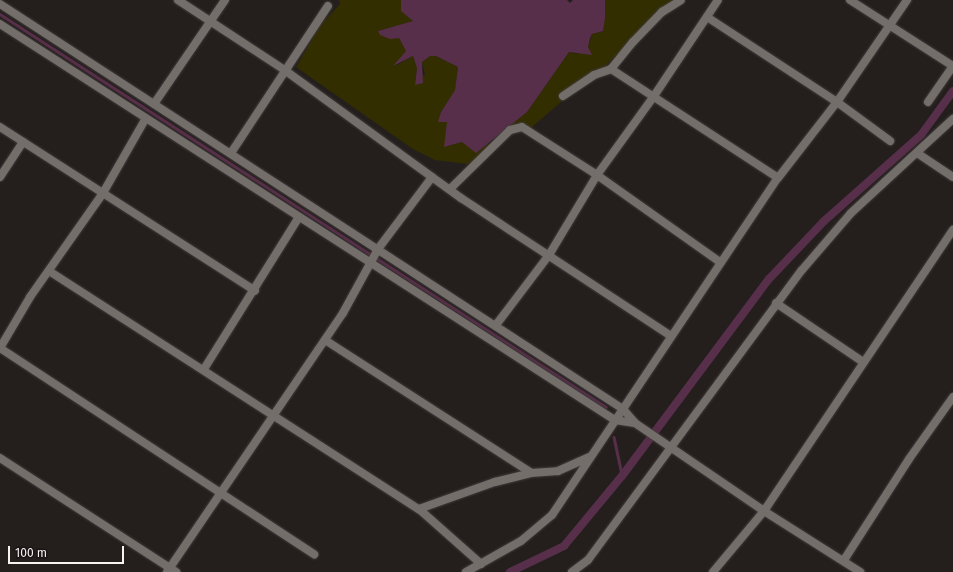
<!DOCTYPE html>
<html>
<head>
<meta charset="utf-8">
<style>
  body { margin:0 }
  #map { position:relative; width:953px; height:572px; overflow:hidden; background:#241f1d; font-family:"Fira Sans",sans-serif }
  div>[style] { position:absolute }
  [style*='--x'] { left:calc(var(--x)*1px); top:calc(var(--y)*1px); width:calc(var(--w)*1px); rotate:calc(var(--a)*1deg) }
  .green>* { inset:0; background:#322e00 }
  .water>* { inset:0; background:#582f4a }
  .stream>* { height:2.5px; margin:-1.25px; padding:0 1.25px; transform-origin:1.25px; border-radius:1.25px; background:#582f4a }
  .canal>* { height:8px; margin:-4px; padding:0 4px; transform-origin:4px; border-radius:4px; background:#582f4a }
  .roads { filter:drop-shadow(0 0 1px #403c3b) drop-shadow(0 0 1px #403c3b) }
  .minor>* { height:8px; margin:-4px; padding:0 4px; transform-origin:4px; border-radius:4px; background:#746e6b }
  span { translate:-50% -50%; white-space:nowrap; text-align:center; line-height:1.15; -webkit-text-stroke:3.5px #1a1514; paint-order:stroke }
  .scale { position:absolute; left:8px; top:546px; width:116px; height:18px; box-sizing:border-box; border:2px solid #f6f3f2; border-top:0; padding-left:5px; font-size:12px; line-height:14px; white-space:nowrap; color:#f6f3f2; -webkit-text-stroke:3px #1a1514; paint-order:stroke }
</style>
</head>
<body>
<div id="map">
  <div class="green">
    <div style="clip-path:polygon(339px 0,401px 0,401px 11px,414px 21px,378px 31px,399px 38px,406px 51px,395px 66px,413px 56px,417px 68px,415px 85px,425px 74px,422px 62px,430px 56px,436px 56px,458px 67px,455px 91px,441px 112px,439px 122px,447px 122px,448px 146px,462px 142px,490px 144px,507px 127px,527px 112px,569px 52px,577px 54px,588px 47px,592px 34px,603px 31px,605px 0,674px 0,600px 71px,583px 83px,525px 133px,511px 132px,476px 161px,467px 164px,435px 160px,413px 149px,296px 67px,320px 26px,340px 4px)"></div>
  </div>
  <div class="water">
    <div style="clip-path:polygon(401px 0,567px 0,570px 3px,573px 0,605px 0,605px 18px,603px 31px,592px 34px,590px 38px,588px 47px,592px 55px,569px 52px,527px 112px,476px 153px,462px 142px,444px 147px,447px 122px,438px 122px,441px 112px,455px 90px,458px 67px,436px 56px,430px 56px,422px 62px,423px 83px,415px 85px,417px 68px,413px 56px,393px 66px,406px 51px,399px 38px,390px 39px,380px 35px,378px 31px,413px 21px,401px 11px)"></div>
  </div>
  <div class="stream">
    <div style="--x:0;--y:14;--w:722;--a:32.96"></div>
    <div style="--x:614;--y:437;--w:40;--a:78"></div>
  </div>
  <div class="canal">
    <div style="--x:510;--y:572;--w:60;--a:-25.7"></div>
    <div style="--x:564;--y:546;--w:91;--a:-50.4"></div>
    <div style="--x:622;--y:476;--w:246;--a:-53.3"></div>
    <div style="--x:769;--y:279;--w:79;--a:-46.5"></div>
    <div style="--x:823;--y:222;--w:131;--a:-41.6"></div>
    <div style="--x:921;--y:135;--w:54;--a:-54"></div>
  </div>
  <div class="roads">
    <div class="minor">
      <div style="--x:178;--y:0;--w:129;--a:33.3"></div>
      <div style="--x:286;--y:71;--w:216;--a:36"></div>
      <div style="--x:461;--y:198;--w:251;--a:33.3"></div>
      <div style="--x:850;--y:0;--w:122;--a:32.7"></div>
      <div style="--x:0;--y:4;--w:743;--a:33.03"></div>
      <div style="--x:623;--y:409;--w:18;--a:49"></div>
      <div style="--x:635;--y:423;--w:156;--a:34.3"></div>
      <div style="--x:764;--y:511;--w:339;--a:-56.1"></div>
      <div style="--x:707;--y:17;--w:155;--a:33.2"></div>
      <div style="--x:837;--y:102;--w:66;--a:36.3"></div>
      <div style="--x:0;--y:24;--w:731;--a:32.78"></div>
      <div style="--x:615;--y:420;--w:20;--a:9"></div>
      <div style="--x:611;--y:69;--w:199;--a:33.1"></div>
      <div style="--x:563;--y:96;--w:37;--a:-34"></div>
      <div style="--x:594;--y:75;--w:18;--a:-19"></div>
      <div style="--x:611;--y:69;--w:35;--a:-51"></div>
      <div style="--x:633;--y:42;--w:42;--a:-46"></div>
      <div style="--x:662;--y:12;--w:22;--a:-32"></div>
      <div style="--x:928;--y:102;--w:44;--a:-55.2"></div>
      <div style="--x:154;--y:104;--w:126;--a:-55.7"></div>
      <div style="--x:0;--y:127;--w:303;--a:32.7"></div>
      <div style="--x:231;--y:153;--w:176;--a:-56.6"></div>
      <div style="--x:917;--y:153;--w:43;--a:33.7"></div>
      <div style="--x:0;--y:177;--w:42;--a:-56.7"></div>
      <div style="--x:450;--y:189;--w:84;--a:-44.5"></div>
      <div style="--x:510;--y:130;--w:12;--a:-14"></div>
      <div style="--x:522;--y:127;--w:89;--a:32.6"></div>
      <div style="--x:597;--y:175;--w:151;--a:35.3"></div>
      <div style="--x:49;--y:271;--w:440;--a:32.8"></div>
      <div style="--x:419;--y:509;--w:83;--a:41.6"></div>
      <div style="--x:776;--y:303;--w:105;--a:34.1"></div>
      <div style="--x:496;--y:325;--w:88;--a:-52.9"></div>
      <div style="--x:549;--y:255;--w:93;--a:-59"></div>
      <div style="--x:597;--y:175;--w:97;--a:-54.2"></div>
      <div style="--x:654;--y:96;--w:115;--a:-56.3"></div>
      <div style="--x:325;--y:340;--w:245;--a:32.8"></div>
      <div style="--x:0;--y:348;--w:376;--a:33.3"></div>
      <div style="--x:0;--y:348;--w:59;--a:-59.5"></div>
      <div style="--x:30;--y:297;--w:127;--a:-54.9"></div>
      <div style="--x:103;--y:193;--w:86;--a:-60.2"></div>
      <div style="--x:204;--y:369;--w:179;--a:-58"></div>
      <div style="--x:0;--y:458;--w:210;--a:32.9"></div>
      <div style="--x:419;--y:509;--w:81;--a:-19.6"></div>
      <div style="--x:495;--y:482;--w:37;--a:-14"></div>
      <div style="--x:531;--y:473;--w:27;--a:-4"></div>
      <div style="--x:558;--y:471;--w:35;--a:-24"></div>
      <div style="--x:844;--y:560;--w:120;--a:-57.2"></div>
      <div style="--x:909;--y:459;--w:76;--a:-54.6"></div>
      <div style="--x:167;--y:572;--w:313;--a:-55.8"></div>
      <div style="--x:343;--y:313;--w:73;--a:-61.3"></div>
      <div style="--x:378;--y:249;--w:90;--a:-53.1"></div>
      <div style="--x:466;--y:572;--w:63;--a:-29.4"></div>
      <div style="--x:521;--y:541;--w:40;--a:-40"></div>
      <div style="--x:552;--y:515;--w:406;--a:-56.2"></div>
      <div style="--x:778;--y:178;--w:96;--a:-52.2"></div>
      <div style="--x:837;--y:102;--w:124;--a:-55.5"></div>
      <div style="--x:572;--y:572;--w:20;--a:-37"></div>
      <div style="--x:588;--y:560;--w:360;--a:-53.6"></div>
      <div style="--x:802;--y:270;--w:75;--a:-49.3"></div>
      <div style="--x:851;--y:213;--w:139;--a:-42.7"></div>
      <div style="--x:713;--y:572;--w:80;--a:-50.1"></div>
      <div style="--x:764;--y:511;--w:114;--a:32.4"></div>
    </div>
  </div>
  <div class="scale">100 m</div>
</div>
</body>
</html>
